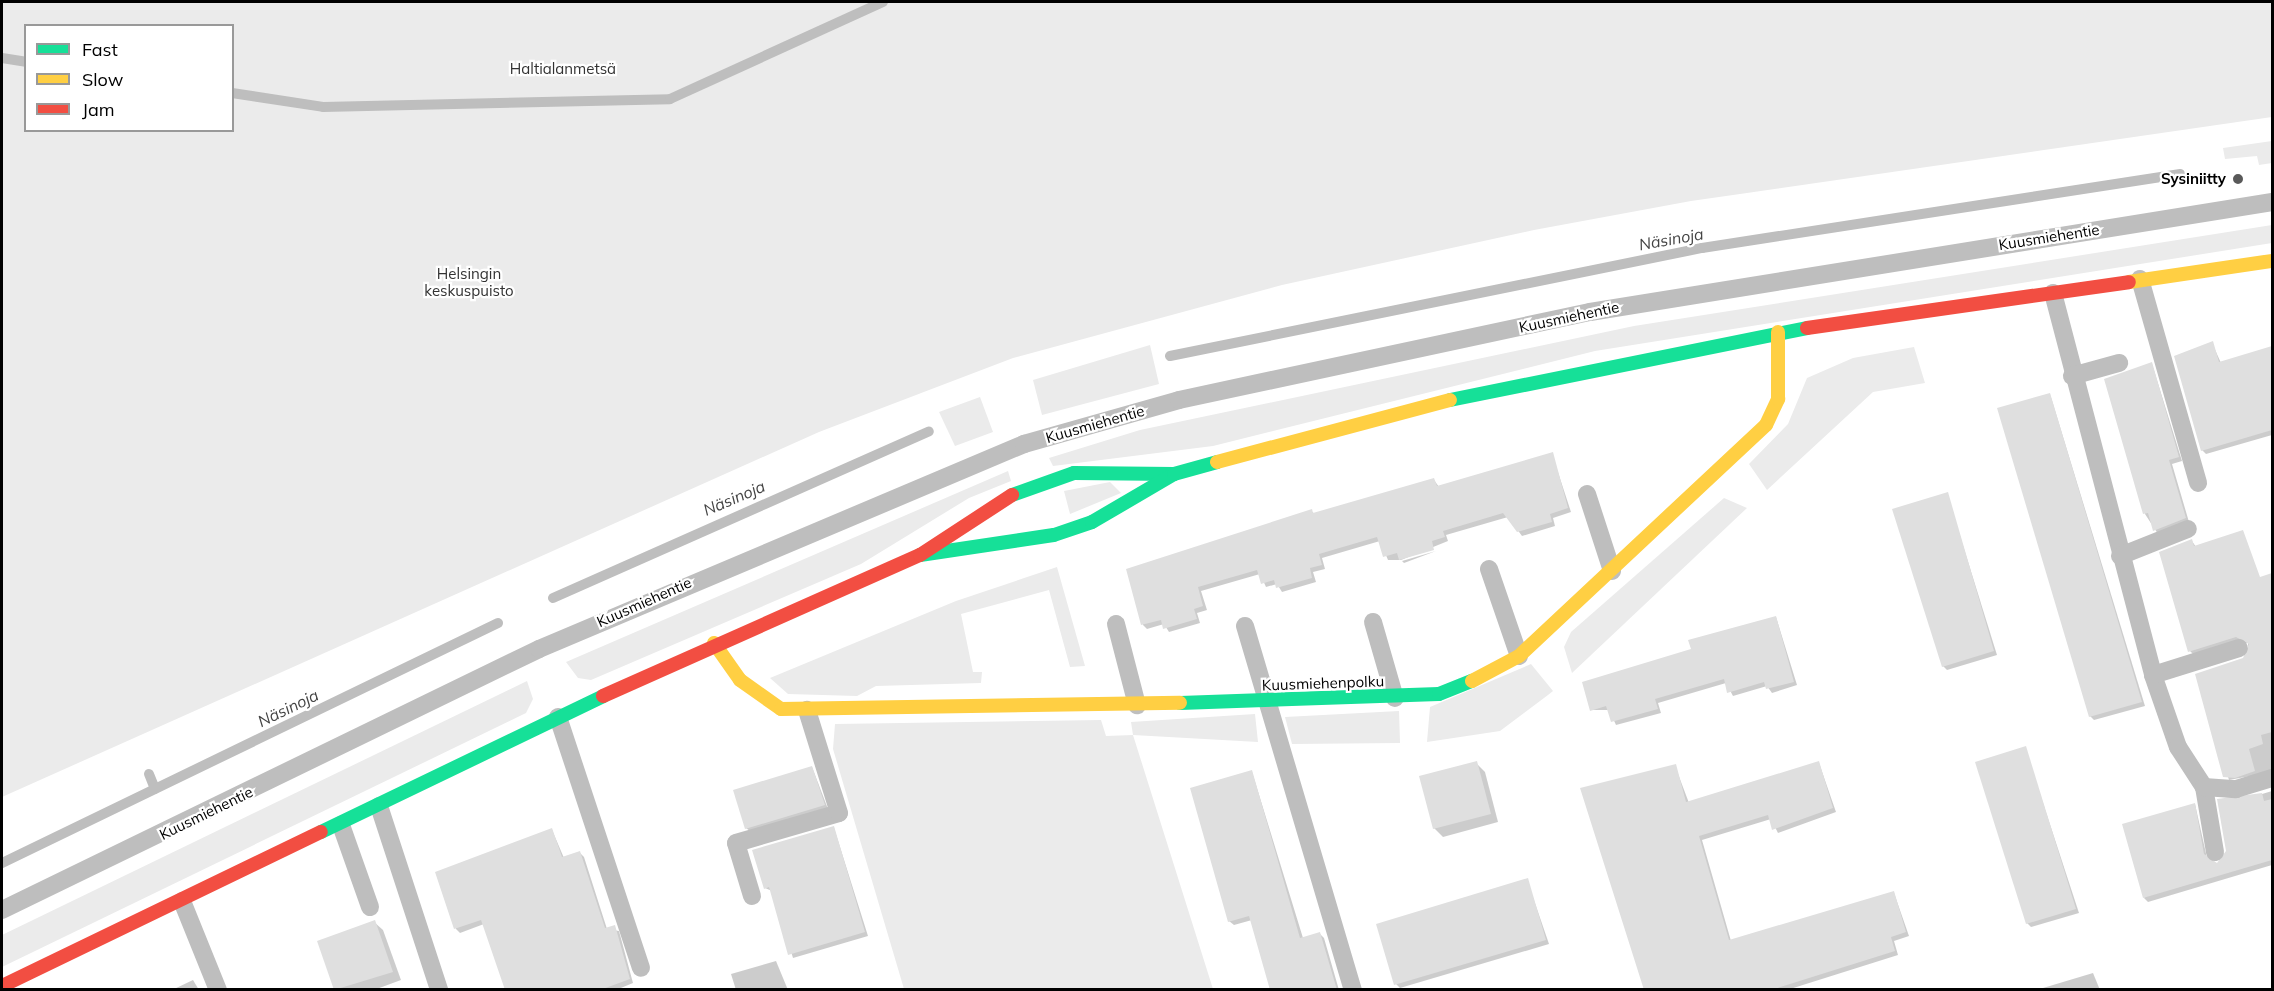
<!DOCTYPE html>
<html>
<head>
<meta charset="utf-8">
<style>
  body { margin:0 }
  #map { position:relative; width:2274px; height:991px; overflow:hidden; background:#fff; font-family:Mulish,sans-serif }
  div>[style] { position:absolute }
  [style*='--x'] { left:calc(var(--x)*1px); top:calc(var(--y)*1px); width:calc(var(--w)*1px); rotate:calc(var(--a)*1deg) }
  .green>* { inset:0; background:#ebebeb }
  .shadow>* { inset:0; background:#0003 }
  .stream>* { height:10px; margin:-5px; padding:0 5px; transform-origin:5px; border-radius:5px; background:#bebebe }
  .building>* { inset:0; background:#dfdfdf }
  .lane>* { height:18px; margin:-9px; padding:0 9px; transform-origin:9px; border-radius:9px; background:#bebebe }
  .fast>* { height:14px; margin:-7px; padding:0 7px; transform-origin:7px; border-radius:7px; background:#16e098 }
  .slow>* { height:14px; margin:-7px; padding:0 7px; transform-origin:7px; border-radius:7px; background:#ffcf43 }
  .jam>* { height:14px; margin:-7px; padding:0 7px; transform-origin:7px; border-radius:7px; background:#f24e42 }
  .dots>* { width:16px; height:16px; translate:-50% -50%; box-sizing:border-box; border:3px solid #fff; border-radius:50% }
  span { translate:-50% -50%; white-space:nowrap; text-align:center; line-height:1.15; -webkit-text-stroke:4.5px #fff; paint-order:stroke }
  .park-label { font-size:15px; color:#323232 }
  .poi-label { font-size:15px; color:#000; font-weight:700 }
  .right { translate:-100% -50%; text-align:right }
  .street-label { font-size:15px; color:#000 }
  .water-label { font-size:16px; color:#434343; font-style:italic }
  .frame { position:absolute; inset:0; border:3px solid #000; pointer-events:none }
  .legend { position:absolute; left:24px; top:24px; width:210px; height:108px; box-sizing:border-box; background:#fff; border:2px solid #999; margin:0; padding:8px 10px; list-style:none; font-size:18px; color:#000 }
  .legend li { display:flex; align-items:center; gap:12px; height:30px }
  .legend b { width:30px; border:2px solid #999 }
</style>
</head>
<body>
<div id="map">
  <div class="green">
    <div style="clip-path:polygon(evenodd,2px 2px,2272px 2px,2272px 117px,1691px 201px,1534px 230px,1282px 285px,1013px 358px,819px 432px,2px 797px,2px 2px,26px 26px,232px 26px,232px 130px,26px 130px,26px 26px)"></div>
    <div style="clip-path:polygon(2272px 141px,2272px 163px,2259px 165px,2257px 156px,2225px 159px,2223px 148px)"></div>
    <div style="clip-path:polygon(2272px 225px,2272px 243px,1595px 351px,1213px 446px,1053px 466px,1049px 458px,1140px 430px,1634px 326px)"></div>
    <div style="clip-path:polygon(1150px 345px,1159px 384px,1042px 415px,1033px 380px)"></div>
    <div style="clip-path:polygon(1914px 347px,1925px 383px,1873px 392px,1767px 490px,1749px 464px,1788px 424px,1807px 378px,1853px 358px)"></div>
    <div style="clip-path:polygon(980px 397px,993px 432px,955px 446px,939px 412px)"></div>
    <div style="clip-path:polygon(1008px 471px,1011px 481px,969px 498px,861px 564px,591px 680px,578px 678px,566px 662px)"></div>
    <div style="clip-path:polygon(1110px 482px,1121px 493px,1070px 514px,1064px 491px)"></div>
    <div style="clip-path:polygon(1724px 498px,1747px 508px,1572px 673px,1564px 647px,1571px 632px)"></div>
    <div style="clip-path:polygon(1057px 567px,1085px 666px,1070px 667px,1049px 590px,961px 614px,973px 672px,982px 672px,981px 683px,876px 686px,857px 696px,788px 694px,770px 678px,956px 601px)"></div>
    <div style="clip-path:polygon(1531px 664px,1553px 691px,1548px 695px,1500px 731px,1427px 742px,1430px 707px)"></div>
    <div style="clip-path:polygon(527px 681px,533px 699px,526px 713px,2px 967px,2px 935px)"></div>
    <div style="clip-path:polygon(1399px 711px,1400px 743px,1292px 744px,1285px 717px)"></div>
    <div style="clip-path:polygon(1255px 714px,1258px 742px,1133px 735px,1213px 989px,904px 989px,833px 749px,835px 724px,1101px 720px,1106px 736px,1133px 735px,1131px 722px)"></div>
  </div>
  <div class="shadow">
    <div style="clip-path:polygon(2212px 343px,2221px 363px,2272px 348px,2272px 435px,2206px 454px,2202px 450px)"></div>
    <div style="clip-path:polygon(2152px 364px,2182px 461px,2172px 464px,2189px 522px,2158px 534px,2145px 514px)"></div>
    <div style="clip-path:polygon(2050px 394px,2145px 706px,2094px 720px,2090px 716px)"></div>
    <div style="clip-path:polygon(1552px 454px,1571px 512px,1553px 518px,1555px 526px,1522px 536px,1508px 517px,1446px 535px,1448px 541px,1401px 560px,1388px 560px,1380px 541px,1322px 558px,1325px 569px,1313px 572px,1316px 582px,1282px 592px,1277px 584px,1266px 587px,1260px 574px,1201px 591px,1207px 610px,1197px 613px,1200px 623px,1169px 632px,1164px 624px,1147px 629px,1143px 625px,1127px 570px,1311px 511px,1315px 514px,1434px 480px,1439px 487px)"></div>
    <div style="clip-path:polygon(1947px 494px,1997px 655px,1947px 670px,1943px 666px)"></div>
    <div style="clip-path:polygon(2243px 532px,2272px 620px,2272px 772px,2229px 780px,2197px 675px,2248px 657px,2248px 643px,2194px 655px,2190px 651px,2192px 541px,2196px 547px)"></div>
    <div style="clip-path:polygon(1436px 551px,1404px 563px,1402px 561px)"></div>
    <div style="clip-path:polygon(1776px 617px,1797px 685px,1772px 693px,1767px 686px,1733px 696px,1726px 683px,1658px 703px,1661px 713px,1616px 725px,1609px 710px,1591px 710px,1693px 651px)"></div>
    <div style="clip-path:polygon(2025px 748px,2079px 913px,2031px 927px,2027px 923px)"></div>
    <div style="clip-path:polygon(1476px 763px,1485px 772px,1498px 822px,1443px 837px,1434px 828px)"></div>
    <div style="clip-path:polygon(1819px 763px,1836px 812px,1778px 833px,1771px 819px,1702px 840px,1731px 941px,1894px 893px,1909px 936px,1894px 941px,1898px 955px,1787px 990px,1645px 990px,1675px 766px,1689px 803px)"></div>
    <div style="clip-path:polygon(812px 767px,828px 809px,751px 832px,746px 828px)"></div>
    <div style="clip-path:polygon(1252px 772px,1303px 938px,1320px 934px,1324px 938px,1339px 990px,1272px 990px,1252px 920px,1234px 925px,1229px 921px)"></div>
    <div style="clip-path:polygon(2272px 791px,2272px 865px,2148px 902px,2144px 898px,2195px 804px,2207px 858px,2218px 865px,2228px 851px,2239px 801px)"></div>
    <div style="clip-path:polygon(834px 828px,868px 936px,793px 958px,772px 891px,765px 888px)"></div>
    <div style="clip-path:polygon(552px 830px,564px 858px,580px 853px,584px 857px,607px 929px,619px 931px,633px 983px,616px 990px,507px 990px,484px 924px,460px 933px,456px 929px,437px 873px)"></div>
    <div style="clip-path:polygon(1527px 880px,1549px 944px,1400px 988px,1396px 984px)"></div>
    <div style="clip-path:polygon(374px 922px,383px 930px,401px 980px,374px 990px,336px 990px,319px 942px)"></div>
    <div style="clip-path:polygon(776px 961px,788px 990px,736px 990px,731px 974px)"></div>
    <div style="clip-path:polygon(2093px 973px,2100px 990px,2043px 990px,2043px 988px)"></div>
    <div style="clip-path:polygon(193px 980px,199px 990px,172px 990px)"></div>
  </div>
  <div class="stream">
    <div style="--x:2;--y:58;--w:24;--a:9"></div>
    <div style="--x:232;--y:93;--w:92;--a:8.7"></div>
    <div style="--x:323;--y:107;--w:347;--a:-1.3"></div>
    <div style="--x:670;--y:99;--w:234;--a:-24.5"></div>
    <div style="--x:1170;--y:356;--w:543;--a:-11.48"></div>
    <div style="--x:1702;--y:248;--w:484;--a:-8.8"></div>
    <div style="--x:553;--y:598;--w:411;--a:-23.9"></div>
    <div style="--x:149;--y:774;--w:16;--a:68"></div>
    <div style="--x:2;--y:863;--w:551;--a:-25.82"></div>
  </div>
  <div class="building">
    <div style="clip-path:polygon(2213px 341px,2219px 362px,2272px 346px,2272px 430px,2201px 451px,2174px 356px)"></div>
    <div style="clip-path:polygon(2152px 362px,2179px 457px,2169px 460px,2186px 518px,2153px 531px,2148px 513px,2143px 514px,2104px 379px)"></div>
    <div style="clip-path:polygon(2050px 393px,2142px 702px,2089px 717px,1997px 408px)"></div>
    <div style="clip-path:polygon(1553px 452px,1568px 508px,1550px 514px,1552px 522px,1517px 532px,1503px 513px,1443px 531px,1445px 537px,1432px 541px,1434px 550px,1399px 560px,1397px 553px,1383px 557px,1377px 537px,1319px 554px,1322px 565px,1310px 568px,1312px 578px,1276px 588px,1274px 580px,1261px 584px,1257px 570px,1198px 587px,1203px 606px,1194px 609px,1197px 619px,1163px 629px,1161px 620px,1141px 625px,1126px 569px,1312px 509px,1313px 513px,1434px 478px,1437px 486px)"></div>
    <div style="clip-path:polygon(1948px 492px,1994px 651px,1942px 667px,1892px 509px)"></div>
    <div style="clip-path:polygon(2243px 530px,2260px 577px,2272px 573px,2272px 732px,2261px 735px,2263px 744px,2249px 749px,2255px 771px,2235px 778px,2223px 777px,2195px 674px,2243px 658px,2249px 644px,2236px 637px,2188px 652px,2159px 552px,2192px 539px,2194px 546px)"></div>
    <div style="clip-path:polygon(1776px 616px,1794px 682px,1766px 689px,1764px 682px,1727px 693px,1724px 679px,1655px 699px,1658px 709px,1611px 722px,1606px 706px,1590px 711px,1582px 682px,1691px 649px,1688px 640px)"></div>
    <div style="clip-path:polygon(2026px 746px,2076px 909px,2026px 924px,1975px 762px)"></div>
    <div style="clip-path:polygon(1477px 761px,1491px 814px,1433px 829px,1419px 776px)"></div>
    <div style="clip-path:polygon(1819px 761px,1833px 808px,1772px 830px,1768px 815px,1699px 836px,1729px 940px,1894px 891px,1906px 932px,1891px 937px,1895px 951px,1771px 990px,1644px 990px,1580px 788px,1676px 764px,1686px 802px)"></div>
    <div style="clip-path:polygon(812px 766px,825px 805px,745px 829px,733px 790px)"></div>
    <div style="clip-path:polygon(1252px 770px,1300px 938px,1320px 932px,1337px 990px,1270px 990px,1249px 916px,1228px 922px,1190px 788px)"></div>
    <div style="clip-path:polygon(2262px 793px,2264px 801px,2272px 799px,2272px 860px,2143px 898px,2122px 824px,2195px 803px,2204px 854px,2217px 863px,2226px 851px,2217px 799px)"></div>
    <div style="clip-path:polygon(834px 826px,865px 932px,788px 955px,769px 887px,764px 889px,752px 850px)"></div>
    <div style="clip-path:polygon(552px 828px,562px 857px,580px 851px,605px 928px,615px 925px,630px 979px,600px 990px,505px 990px,481px 920px,454px 929px,435px 872px)"></div>
    <div style="clip-path:polygon(1528px 878px,1546px 940px,1394px 985px,1376px 924px)"></div>
    <div style="clip-path:polygon(375px 920px,393px 972px,334px 990px,317px 941px)"></div>
  </div>
  <div class="lane">
    <div style="--x:2140;--y:279;--w:212;--a:74.1"></div>
    <div style="--x:2053;--y:293;--w:395;--a:75.3"></div>
    <div style="--x:2153;--y:675;--w:76;--a:70.9"></div>
    <div style="--x:2178;--y:747;--w:48;--a:57"></div>
    <div style="--x:2204;--y:787;--w:66;--a:80.4"></div>
    <div style="--x:2072;--y:376;--w:49;--a:-15.5"></div>
    <div style="--x:1587;--y:494;--w:81;--a:72"></div>
    <div style="--x:2120;--y:556;--w:73;--a:-21.7"></div>
    <div style="--x:1489;--y:569;--w:92;--a:71"></div>
    <div style="--x:1373;--y:622;--w:79;--a:73.9"></div>
    <div style="--x:1116;--y:624;--w:84;--a:75.5"></div>
    <div style="--x:1245;--y:626;--w:380;--a:73.5"></div>
    <div style="--x:2153;--y:675;--w:90;--a:-17.4"></div>
    <div style="--x:558;--y:717;--w:264;--a:71.7"></div>
    <div style="--x:2204;--y:787;--w:32;--a:4"></div>
    <div style="--x:2236;--y:789;--w:38;--a:-17"></div>
    <div style="--x:379;--y:806;--w:194;--a:71.9"></div>
    <div style="--x:341;--y:825;--w:87;--a:70.5"></div>
    <div style="--x:752;--y:896;--w:55;--a:-106.8"></div>
    <div style="--x:736;--y:843;--w:107;--a:-16.2"></div>
    <div style="--x:839;--y:813;--w:108;--a:-107.3"></div>
    <div style="--x:182;--y:901;--w:96;--a:68"></div>
    <div style="--x:2;--y:910;--w:597;--a:-25.92"></div>
    <div style="--x:539;--y:649;--w:527;--a:-22.91"></div>
    <div style="--x:1024;--y:444;--w:161;--a:-15.8"></div>
    <div style="--x:1179;--y:400;--w:420;--a:-12.1"></div>
    <div style="--x:1590;--y:312;--w:691;--a:-9.16"></div>
  </div>
  <div class="fast">
    <div style="--x:1450;--y:400;--w:364;--a:-11.4"></div>
    <div style="--x:1012;--y:495;--w:66;--a:-19.5"></div>
    <div style="--x:1074;--y:473;--w:100;--a:0.6"></div>
    <div style="--x:920;--y:555;--w:135;--a:-8.5"></div>
    <div style="--x:1054;--y:535;--w:40;--a:-18.9"></div>
    <div style="--x:1092;--y:522;--w:95;--a:-30.3"></div>
    <div style="--x:1174;--y:474;--w:45;--a:-15.6"></div>
    <div style="--x:1180;--y:703;--w:259;--a:-2"></div>
    <div style="--x:1439;--y:694;--w:35;--a:-22"></div>
    <div style="--x:321;--y:832;--w:313;--a:-25.7"></div>
  </div>
  <div class="slow">
    <div style="--x:2129;--y:282;--w:145;--a:-8.4"></div>
    <div style="--x:1217;--y:462;--w:241;--a:-14.9"></div>
    <div style="--x:714;--y:643;--w:45;--a:54.9"></div>
    <div style="--x:740;--y:680;--w:50;--a:35.3"></div>
    <div style="--x:781;--y:709;--w:399;--a:-0.9"></div>
    <div style="--x:1472;--y:681;--w:53;--a:-28"></div>
    <div style="--x:1519;--y:656;--w:338;--a:-43.1"></div>
    <div style="--x:1766;--y:425;--w:29;--a:-65"></div>
    <div style="--x:1778;--y:399;--w:67;--a:-90"></div>
  </div>
  <div class="jam">
    <div style="--x:1807;--y:328;--w:325;--a:-8.1"></div>
    <div style="--x:603;--y:696;--w:347;--a:-24"></div>
    <div style="--x:920;--y:555;--w:110;--a:-33.1"></div>
    <div style="--x:2;--y:986;--w:354;--a:-25.8"></div>
  </div>
  <div class="dots">
    <div style="left:2238px;top:179px;background:#595959"></div>
  </div>
  <div class="park-label">
    <span style="left:563px;top:69px">Haltialanmetsä</span>
    <span style="left:469px;top:282px">Helsingin<br>keskuspuisto</span>
  </div>
  <div class="poi-label">
    <span class="right" style="left:2226px;top:179px">Sysiniitty</span>
  </div>
  <div class="street-label">
    <span style="left:2049px;top:237px;rotate:-9deg">Kuusmiehentie</span>
    <span style="left:1569px;top:317px;rotate:-12deg">Kuusmiehentie</span>
    <span style="left:1095px;top:424px;rotate:-16deg">Kuusmiehentie</span>
    <span style="left:644px;top:602px;rotate:-24deg">Kuusmiehentie</span>
    <span style="left:1323px;top:683px;rotate:-2deg">Kuusmiehenpolku</span>
    <span style="left:206px;top:813px;rotate:-26deg">Kuusmiehentie</span>
  </div>
  <div class="water-label">
    <span style="left:1671px;top:239px;rotate:-10deg">Näsinoja</span>
    <span style="left:734px;top:498px;rotate:-23deg">Näsinoja</span>
    <span style="left:288px;top:708px;rotate:-26deg">Näsinoja</span>
  </div>
  <div class="frame"></div>
  <ul class="legend">
  <li><b style="height:8px;background:#16e098"></b>Fast</li>
  <li><b style="height:8px;background:#ffcf43"></b>Slow</li>
  <li><b style="height:8px;background:#f24e42"></b>Jam</li>
  </ul>
</div>
</body>
</html>
